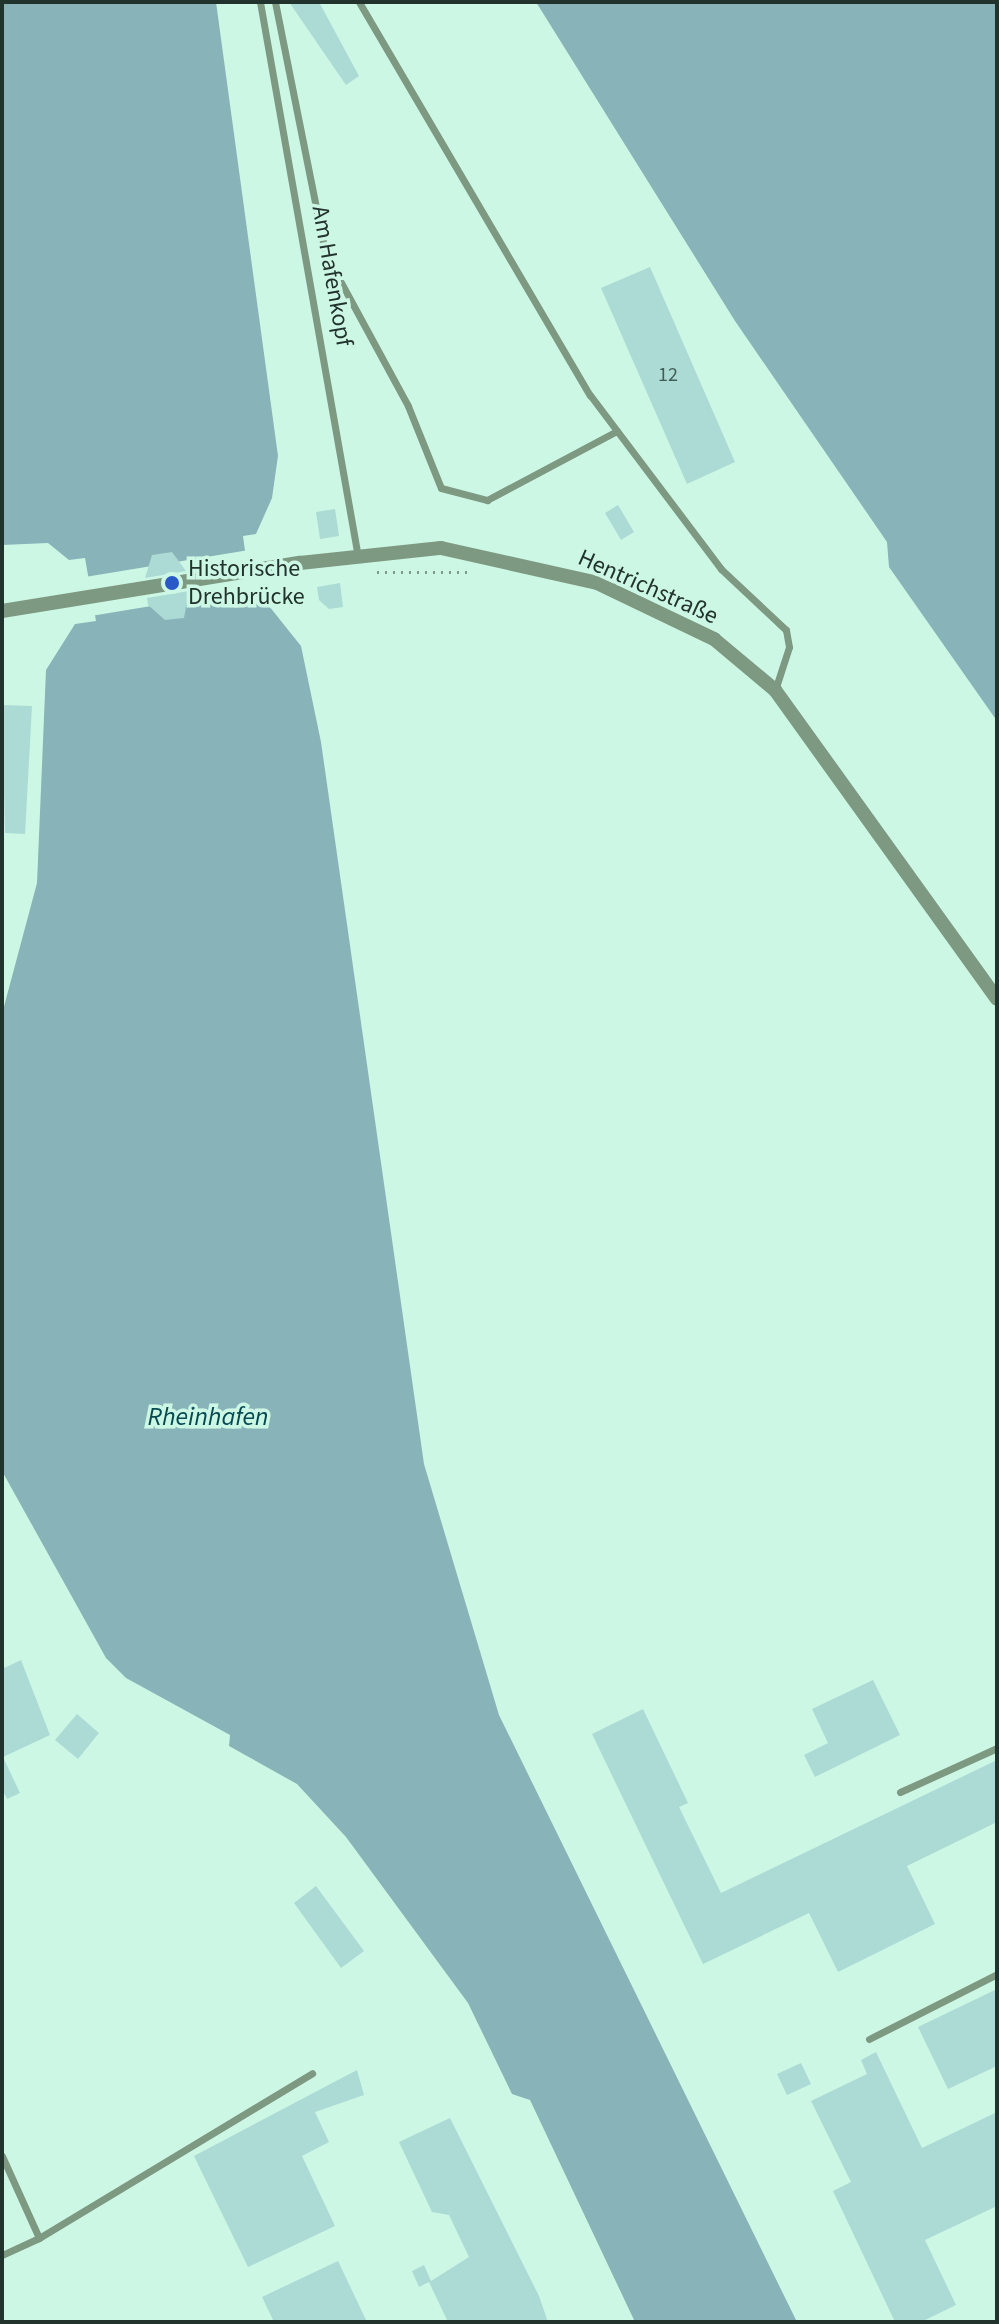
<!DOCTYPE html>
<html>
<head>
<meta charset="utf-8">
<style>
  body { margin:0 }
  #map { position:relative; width:999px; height:2324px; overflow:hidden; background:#cdf7e5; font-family:"Source Sans 3",sans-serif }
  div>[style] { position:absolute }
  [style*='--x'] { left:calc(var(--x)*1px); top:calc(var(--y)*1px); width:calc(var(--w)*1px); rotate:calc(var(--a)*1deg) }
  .water>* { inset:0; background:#88b3b8 }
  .pier>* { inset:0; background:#cdf7e5 }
  .building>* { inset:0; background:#acdad4 }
  .path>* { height:3px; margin-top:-1.5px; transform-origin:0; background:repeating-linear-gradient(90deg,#7d9b8e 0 2px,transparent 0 8px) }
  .lane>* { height:7px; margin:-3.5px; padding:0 3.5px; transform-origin:3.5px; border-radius:3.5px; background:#7d9981 }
  .street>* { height:14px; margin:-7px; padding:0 7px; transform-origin:7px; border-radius:7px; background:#7d9981 }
  .dots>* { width:22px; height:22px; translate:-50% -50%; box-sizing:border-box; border:4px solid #cdf7e5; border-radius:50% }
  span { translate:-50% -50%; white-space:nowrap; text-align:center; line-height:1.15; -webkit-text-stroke:7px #cdf7e5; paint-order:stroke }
  .number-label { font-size:20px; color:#445c56 }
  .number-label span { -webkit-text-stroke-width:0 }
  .street-label { font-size:24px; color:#22322c }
  .poi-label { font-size:24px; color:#22322c }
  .left { translate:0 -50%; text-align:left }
  .water-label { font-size:26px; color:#064950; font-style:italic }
  .frame { position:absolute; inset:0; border:4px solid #22322c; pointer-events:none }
</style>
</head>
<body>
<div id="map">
  <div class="water">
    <div style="clip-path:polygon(2px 2px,216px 2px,278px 456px,272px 498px,256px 534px,243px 536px,252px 603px,265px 601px,301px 646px,321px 742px,424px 1464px,499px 1715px,797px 2322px,635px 2322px,530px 2100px,512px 2094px,468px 2003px,346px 1837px,297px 1784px,229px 1746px,230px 1735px,126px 1678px,106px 1658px,2px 1471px,2px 1014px,37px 883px,46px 670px,75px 624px,96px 621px,85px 558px,69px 560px,48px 543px,2px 545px)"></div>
    <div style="clip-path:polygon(536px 2px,997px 2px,997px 721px,889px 567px,887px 542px,735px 321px)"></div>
  </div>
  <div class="pier">
    <div style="clip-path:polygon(249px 550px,254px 589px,91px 616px,85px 577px)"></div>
  </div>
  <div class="building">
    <div style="clip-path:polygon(289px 2px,319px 2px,359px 76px,346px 85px)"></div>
    <div style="clip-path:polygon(650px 267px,735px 462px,687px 484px,601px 288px)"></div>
    <div style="clip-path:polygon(618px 505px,634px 532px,621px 540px,605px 513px)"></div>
    <div style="clip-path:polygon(335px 509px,339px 536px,320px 539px,316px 512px)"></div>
    <div style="clip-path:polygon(172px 552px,186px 571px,145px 578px,152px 555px)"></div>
    <div style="clip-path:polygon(340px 583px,343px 607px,329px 609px,319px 600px,317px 587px)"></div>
    <div style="clip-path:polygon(189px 591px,184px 618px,165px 620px,148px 605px,147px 598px)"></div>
    <div style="clip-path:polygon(2px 705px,32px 706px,25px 834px,5px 833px)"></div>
    <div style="clip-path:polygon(21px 1660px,50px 1735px,3px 1757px,20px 1793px,7px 1799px,2px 1789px,2px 1669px)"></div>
    <div style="clip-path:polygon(873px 1680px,900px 1735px,815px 1777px,804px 1755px,828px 1743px,812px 1709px)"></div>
    <div style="clip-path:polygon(643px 1709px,688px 1803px,679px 1807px,721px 1893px,997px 1760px,997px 1822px,907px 1866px,935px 1924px,838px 1972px,809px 1913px,703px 1964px,592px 1734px)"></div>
    <div style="clip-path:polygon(77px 1714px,99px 1733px,78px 1759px,55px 1740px)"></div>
    <div style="clip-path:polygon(316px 1886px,364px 1951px,341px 1968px,294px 1903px)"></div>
    <div style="clip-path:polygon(997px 1989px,997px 2066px,948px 2089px,918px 2027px)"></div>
    <div style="clip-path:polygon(876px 2052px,922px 2148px,997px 2112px,997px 2206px,925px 2240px,956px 2305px,921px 2322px,895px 2322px,833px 2191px,851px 2182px,811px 2101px,867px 2074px,861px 2060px)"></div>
    <div style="clip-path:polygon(801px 2063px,811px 2084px,787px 2095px,777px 2074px)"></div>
    <div style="clip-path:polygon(357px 2070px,364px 2095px,315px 2112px,329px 2142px,302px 2156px,335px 2226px,248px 2267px,194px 2156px)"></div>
    <div style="clip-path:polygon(450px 2118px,539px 2296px,548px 2322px,448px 2322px,429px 2282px,419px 2287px,412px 2271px,424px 2265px,431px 2281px,469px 2257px,449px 2215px,432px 2212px,399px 2142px)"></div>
    <div style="clip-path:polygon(338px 2261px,367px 2322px,274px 2322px,262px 2297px)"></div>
  </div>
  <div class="path">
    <div style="--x:377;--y:572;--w:92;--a:0"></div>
  </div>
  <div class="lane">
    <div style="--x:260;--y:2;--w:564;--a:79.99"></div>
    <div style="--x:275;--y:2;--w:256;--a:78.7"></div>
    <div style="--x:325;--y:253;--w:174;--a:61.5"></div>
    <div style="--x:408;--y:406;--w:88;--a:68.1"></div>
    <div style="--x:441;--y:488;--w:48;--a:14.6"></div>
    <div style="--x:487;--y:500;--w:147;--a:-28"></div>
    <div style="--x:359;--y:2;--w:456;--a:59.6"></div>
    <div style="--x:590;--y:395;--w:218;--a:53"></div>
    <div style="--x:721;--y:569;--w:89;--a:43.2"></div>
    <div style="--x:786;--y:630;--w:17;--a:80"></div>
    <div style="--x:789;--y:647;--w:45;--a:108"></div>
    <div style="--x:900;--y:1792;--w:107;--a:-24.4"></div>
    <div style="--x:869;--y:2039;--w:144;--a:-26.9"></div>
    <div style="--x:2;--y:2156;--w:90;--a:65.7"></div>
    <div style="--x:39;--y:2238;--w:41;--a:155.3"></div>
    <div style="--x:39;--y:2238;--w:319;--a:-31.1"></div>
  </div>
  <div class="street">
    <div style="--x:2;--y:611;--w:302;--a:-9.2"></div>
    <div style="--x:300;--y:563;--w:142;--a:-6.1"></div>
    <div style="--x:441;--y:548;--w:160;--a:12.6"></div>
    <div style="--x:597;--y:583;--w:130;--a:25.6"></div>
    <div style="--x:714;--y:639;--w:80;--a:39.9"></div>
    <div style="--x:775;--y:690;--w:380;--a:54.3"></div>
  </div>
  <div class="dots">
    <div style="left:172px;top:583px;background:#2958c7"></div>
  </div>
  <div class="number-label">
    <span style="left:668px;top:375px">12</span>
  </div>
  <div class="street-label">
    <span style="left:332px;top:276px;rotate:80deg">Am Hafenkopf</span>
    <span style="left:648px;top:587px;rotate:24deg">Hentrichstraße</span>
  </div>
  <div class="poi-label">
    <span class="left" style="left:188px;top:583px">Historische<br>Drehbrücke</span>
  </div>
  <div class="water-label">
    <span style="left:208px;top:1417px">Rheinhafen</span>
  </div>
  <div class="frame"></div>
</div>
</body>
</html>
